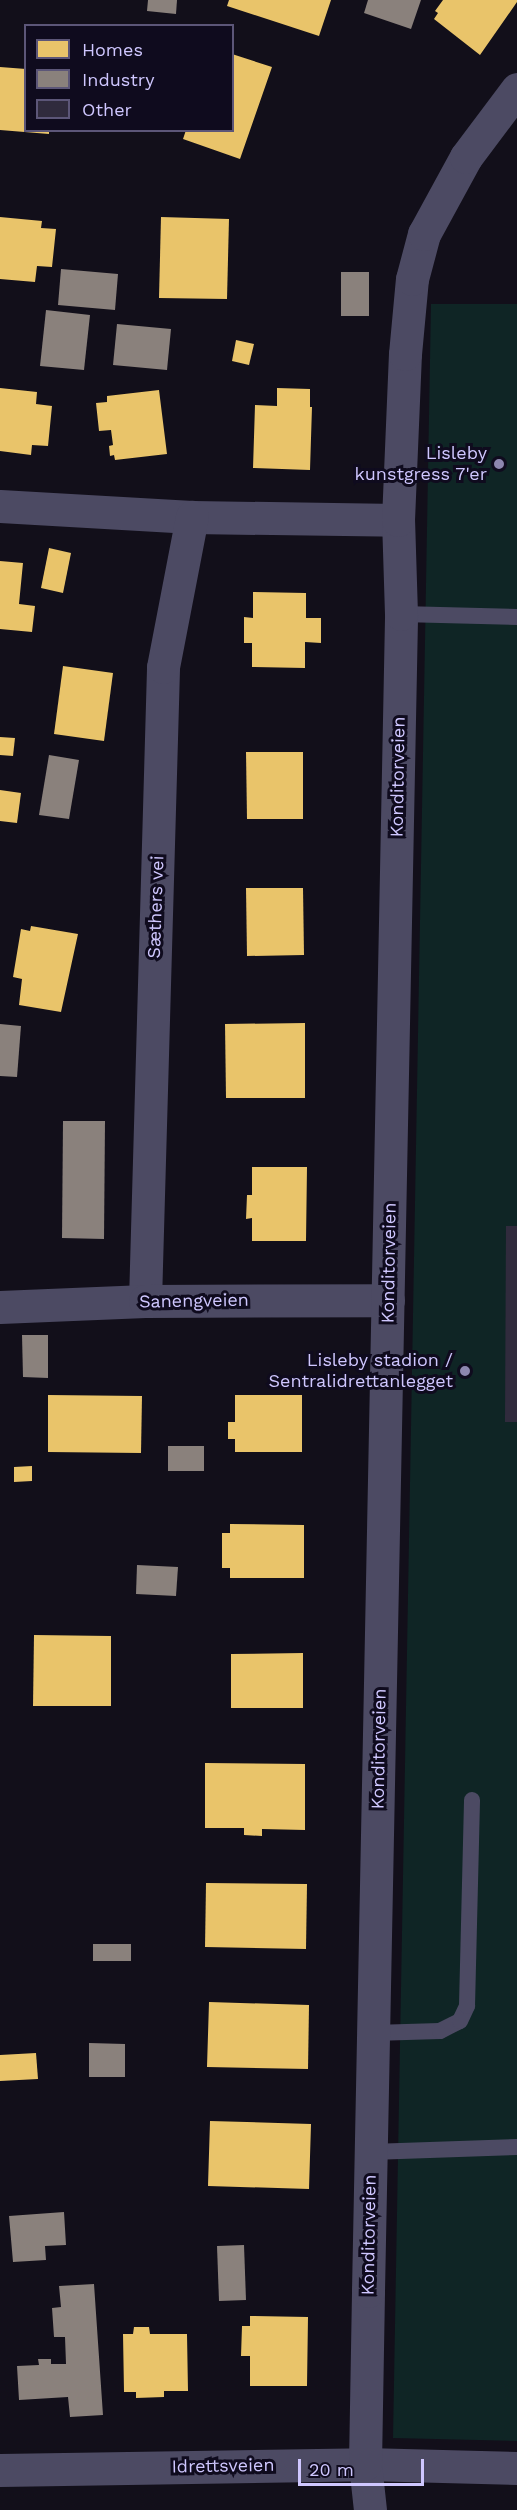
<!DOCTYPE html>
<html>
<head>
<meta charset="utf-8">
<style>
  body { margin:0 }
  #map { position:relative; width:517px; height:2510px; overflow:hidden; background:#120f1a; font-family:"Work Sans",sans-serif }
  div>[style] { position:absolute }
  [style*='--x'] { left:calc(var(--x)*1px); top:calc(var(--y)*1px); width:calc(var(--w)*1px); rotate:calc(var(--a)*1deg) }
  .green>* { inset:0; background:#0f2525 }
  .homes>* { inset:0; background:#e9c46a }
  .industry>* { inset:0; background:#8a817c }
  .building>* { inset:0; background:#302b3d }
  .service>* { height:16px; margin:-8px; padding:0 8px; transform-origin:8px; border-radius:8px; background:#4c4a63 }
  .minor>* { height:33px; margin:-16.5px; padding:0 16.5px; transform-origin:16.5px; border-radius:16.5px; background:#4c4a63 }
  .dots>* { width:16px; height:16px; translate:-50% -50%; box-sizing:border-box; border:3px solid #0f0b1e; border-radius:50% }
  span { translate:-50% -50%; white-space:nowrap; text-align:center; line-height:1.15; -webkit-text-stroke:6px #0f0b1e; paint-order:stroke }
  .poi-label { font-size:18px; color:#cfc7ff }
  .right { translate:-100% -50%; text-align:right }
  .street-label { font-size:18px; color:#cfc7ff }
  .legend { position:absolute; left:24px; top:24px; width:210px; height:108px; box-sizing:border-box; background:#0f0b1e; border:2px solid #5c5678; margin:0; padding:8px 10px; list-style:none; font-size:18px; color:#cfc7ff }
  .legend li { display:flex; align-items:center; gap:12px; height:30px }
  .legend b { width:30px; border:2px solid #5c5678 }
  .scale { position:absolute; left:298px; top:2459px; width:126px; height:27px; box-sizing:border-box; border:3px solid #cfc7ff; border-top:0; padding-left:8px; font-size:18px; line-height:21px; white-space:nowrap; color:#cfc7ff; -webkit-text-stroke:4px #0f0b1e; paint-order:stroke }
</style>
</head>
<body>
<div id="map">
  <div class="green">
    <div style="clip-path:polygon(431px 304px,517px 304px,517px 2441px,393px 2438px)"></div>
  </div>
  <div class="homes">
    <div style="clip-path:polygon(229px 0,331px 0,319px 36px,227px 6px)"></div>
    <div style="clip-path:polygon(443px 0,517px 0,517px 2px,480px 55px,434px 19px,438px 13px,435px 11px)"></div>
    <div style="clip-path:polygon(232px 54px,272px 67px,240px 159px,183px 139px,186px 130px,232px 130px)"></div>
    <div style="clip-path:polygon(0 67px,26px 69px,26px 130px,49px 130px,49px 134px,0 130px)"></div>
    <div style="clip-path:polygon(0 217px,42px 221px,41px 228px,56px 229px,52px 267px,37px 266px,35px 282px,0 279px)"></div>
    <div style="clip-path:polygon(161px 217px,229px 219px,227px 299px,159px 298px)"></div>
    <div style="clip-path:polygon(236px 340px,254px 344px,249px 365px,232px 361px)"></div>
    <div style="clip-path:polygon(0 388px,37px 392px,36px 404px,52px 406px,48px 446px,32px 445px,31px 455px,0 451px)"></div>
    <div style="clip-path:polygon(277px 388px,310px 389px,310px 407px,312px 407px,310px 470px,253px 468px,255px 405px,277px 406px)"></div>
    <div style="clip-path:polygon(159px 390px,167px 454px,115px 460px,114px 455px,110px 456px,109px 446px,113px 445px,111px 430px,99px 431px,96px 403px,107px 402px,107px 396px)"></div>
    <div style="clip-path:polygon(49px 548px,71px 553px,63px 593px,41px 588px)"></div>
    <div style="clip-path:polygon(0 561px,23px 563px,19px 604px,35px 606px,32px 632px,0 629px)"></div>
    <div style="clip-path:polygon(253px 592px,306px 593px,306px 618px,321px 618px,321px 643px,305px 642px,305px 668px,252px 667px,252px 643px,244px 643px,244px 617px,253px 618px)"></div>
    <div style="clip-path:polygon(63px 666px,113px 673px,104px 741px,54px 734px)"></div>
    <div style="clip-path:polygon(0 737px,15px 738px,13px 756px,0 755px)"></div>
    <div style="clip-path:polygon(246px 752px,303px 752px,303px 819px,247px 819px)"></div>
    <div style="clip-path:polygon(0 790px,21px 793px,17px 823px,0 821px)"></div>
    <div style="clip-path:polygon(246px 888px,303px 888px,304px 955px,247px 956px)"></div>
    <div style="clip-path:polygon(31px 926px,78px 934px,61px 1012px,19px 1005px,22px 979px,13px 977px,21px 929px,30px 931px)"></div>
    <div style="clip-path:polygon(305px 1023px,305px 1098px,226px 1098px,225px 1024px)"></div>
    <div style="clip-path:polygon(252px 1167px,307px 1167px,306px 1241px,252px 1241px,252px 1218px,246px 1219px,247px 1195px,252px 1195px)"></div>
    <div style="clip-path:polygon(48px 1395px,142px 1396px,141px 1453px,48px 1452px)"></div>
    <div style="clip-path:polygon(235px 1395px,302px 1395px,302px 1452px,235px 1452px,235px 1439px,228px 1439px,228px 1422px,235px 1422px)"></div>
    <div style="clip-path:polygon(32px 1466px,32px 1481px,14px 1482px,14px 1467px)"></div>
    <div style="clip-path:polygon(230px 1524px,304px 1525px,304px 1578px,230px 1578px,230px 1568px,222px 1568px,222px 1533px,230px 1533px)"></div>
    <div style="clip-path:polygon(34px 1635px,111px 1636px,111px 1706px,33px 1706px)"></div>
    <div style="clip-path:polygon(303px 1653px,303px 1708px,231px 1708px,231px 1654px)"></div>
    <div style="clip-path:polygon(205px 1763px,305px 1764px,305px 1830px,262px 1829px,262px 1836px,244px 1835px,244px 1828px,205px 1828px)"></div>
    <div style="clip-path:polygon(206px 1883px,307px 1884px,306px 1949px,205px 1947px)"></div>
    <div style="clip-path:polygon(209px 2002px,309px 2005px,308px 2069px,207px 2067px)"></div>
    <div style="clip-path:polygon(36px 2053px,38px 2079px,0 2081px,0 2055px)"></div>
    <div style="clip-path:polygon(210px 2121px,311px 2124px,309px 2189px,208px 2186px)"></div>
    <div style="clip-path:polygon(250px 2316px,308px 2317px,307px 2386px,250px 2386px,250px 2356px,241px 2356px,242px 2326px,250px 2326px)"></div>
    <div style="clip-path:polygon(134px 2327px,149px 2327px,150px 2334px,187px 2334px,188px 2391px,164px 2391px,164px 2397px,136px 2398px,136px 2392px,124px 2392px,123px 2334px,133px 2334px)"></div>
  </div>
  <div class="industry">
    <div style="clip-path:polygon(148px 0,177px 0,176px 14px,147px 11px)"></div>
    <div style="clip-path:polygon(368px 0,421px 0,411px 29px,364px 13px)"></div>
    <div style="clip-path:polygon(61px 269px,118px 274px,115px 310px,58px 305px)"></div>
    <div style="clip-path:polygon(341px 272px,369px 272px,369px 316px,341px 316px)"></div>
    <div style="clip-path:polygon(46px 310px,90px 315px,84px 370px,40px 366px)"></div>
    <div style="clip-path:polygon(117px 324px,171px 329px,167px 370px,113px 365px)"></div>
    <div style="clip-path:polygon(49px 755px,79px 760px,69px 819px,39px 815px)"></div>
    <div style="clip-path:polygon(0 1024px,21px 1026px,17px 1077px,0 1076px)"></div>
    <div style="clip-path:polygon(63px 1121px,105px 1121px,104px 1239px,62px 1238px)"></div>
    <div style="clip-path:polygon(22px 1335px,48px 1335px,48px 1378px,23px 1377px)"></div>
    <div style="clip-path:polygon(168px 1446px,204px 1446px,204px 1471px,168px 1471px)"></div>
    <div style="clip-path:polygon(137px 1565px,178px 1567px,176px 1596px,136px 1594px)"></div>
    <div style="clip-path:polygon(93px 1944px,131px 1944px,131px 1961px,93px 1961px)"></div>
    <div style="clip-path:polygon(89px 2043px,125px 2044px,125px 2077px,89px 2077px)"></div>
    <div style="clip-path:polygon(64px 2212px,66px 2245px,45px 2246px,46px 2260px,13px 2262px,9px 2216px)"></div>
    <div style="clip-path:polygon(244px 2245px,246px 2300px,219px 2301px,217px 2246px)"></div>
    <div style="clip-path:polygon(94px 2284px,103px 2415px,70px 2417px,68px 2397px,19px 2400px,17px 2366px,39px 2365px,38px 2359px,51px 2359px,51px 2364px,66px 2364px,65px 2337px,54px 2337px,52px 2308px,61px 2307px,59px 2286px)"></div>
  </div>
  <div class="building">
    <div style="clip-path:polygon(506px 1226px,517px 1226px,517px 1422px,505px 1422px)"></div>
  </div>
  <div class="service">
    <div style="--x:401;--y:614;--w:116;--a:1.5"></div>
    <div style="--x:373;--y:2033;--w:67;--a:-1.7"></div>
    <div style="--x:440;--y:2031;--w:22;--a:-27"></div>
    <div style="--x:460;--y:2021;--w:17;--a:-65"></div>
    <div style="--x:467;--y:2006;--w:206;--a:-88.6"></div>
    <div style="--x:371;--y:2152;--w:146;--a:-2"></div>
  </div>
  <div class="minor">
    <div style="--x:0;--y:506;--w:192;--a:3.3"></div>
    <div style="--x:192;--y:517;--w:206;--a:0.8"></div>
    <div style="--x:145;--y:1301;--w:634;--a:-88.37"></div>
    <div style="--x:163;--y:667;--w:153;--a:-79.1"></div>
    <div style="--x:0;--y:1307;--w:145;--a:-2.4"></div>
    <div style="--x:145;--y:1301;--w:243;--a:-0.2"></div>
    <div style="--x:0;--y:2470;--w:365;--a:-0.9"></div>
    <div style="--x:365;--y:2464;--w:152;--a:1.5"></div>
    <div style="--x:370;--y:2510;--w:46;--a:-96.2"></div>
    <div style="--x:365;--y:2464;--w:173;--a:-89"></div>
    <div style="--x:368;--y:2291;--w:1677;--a:-88.87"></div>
    <div style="--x:401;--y:614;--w:94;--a:-91.8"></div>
    <div style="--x:398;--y:520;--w:166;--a:-87.6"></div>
    <div style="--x:405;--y:354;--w:75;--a:-84.7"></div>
    <div style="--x:412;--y:279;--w:47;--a:-75.1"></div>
    <div style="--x:424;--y:234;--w:88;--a:-61.4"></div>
    <div style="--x:466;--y:157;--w:85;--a:-53.1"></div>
  </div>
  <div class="dots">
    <div style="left:499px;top:464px;background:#8d87af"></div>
    <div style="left:465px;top:1371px;background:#8d87af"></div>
  </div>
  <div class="poi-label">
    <span class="right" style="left:487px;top:464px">Lisleby<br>kunstgress 7'er</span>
    <span class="right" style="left:453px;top:1371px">Lisleby stadion /<br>Sentralidrettanlegget</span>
  </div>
  <div class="street-label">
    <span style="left:398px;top:777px;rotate:-89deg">Konditorveien</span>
    <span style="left:156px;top:907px;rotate:-88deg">Sæthers vei</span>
    <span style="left:389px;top:1263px;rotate:-89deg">Konditorveien</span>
    <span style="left:194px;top:1301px;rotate:-1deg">Sanengveien</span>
    <span style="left:379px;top:1749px;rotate:-89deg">Konditorveien</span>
    <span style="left:369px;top:2235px;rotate:-89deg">Konditorveien</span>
    <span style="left:223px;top:2466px;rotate:-1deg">Idrettsveien</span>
  </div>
  <ul class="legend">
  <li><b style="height:16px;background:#e9c46a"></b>Homes</li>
  <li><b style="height:16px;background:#8a817c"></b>Industry</li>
  <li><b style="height:16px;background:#302b3d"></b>Other</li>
  </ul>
  <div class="scale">20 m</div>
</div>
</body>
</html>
